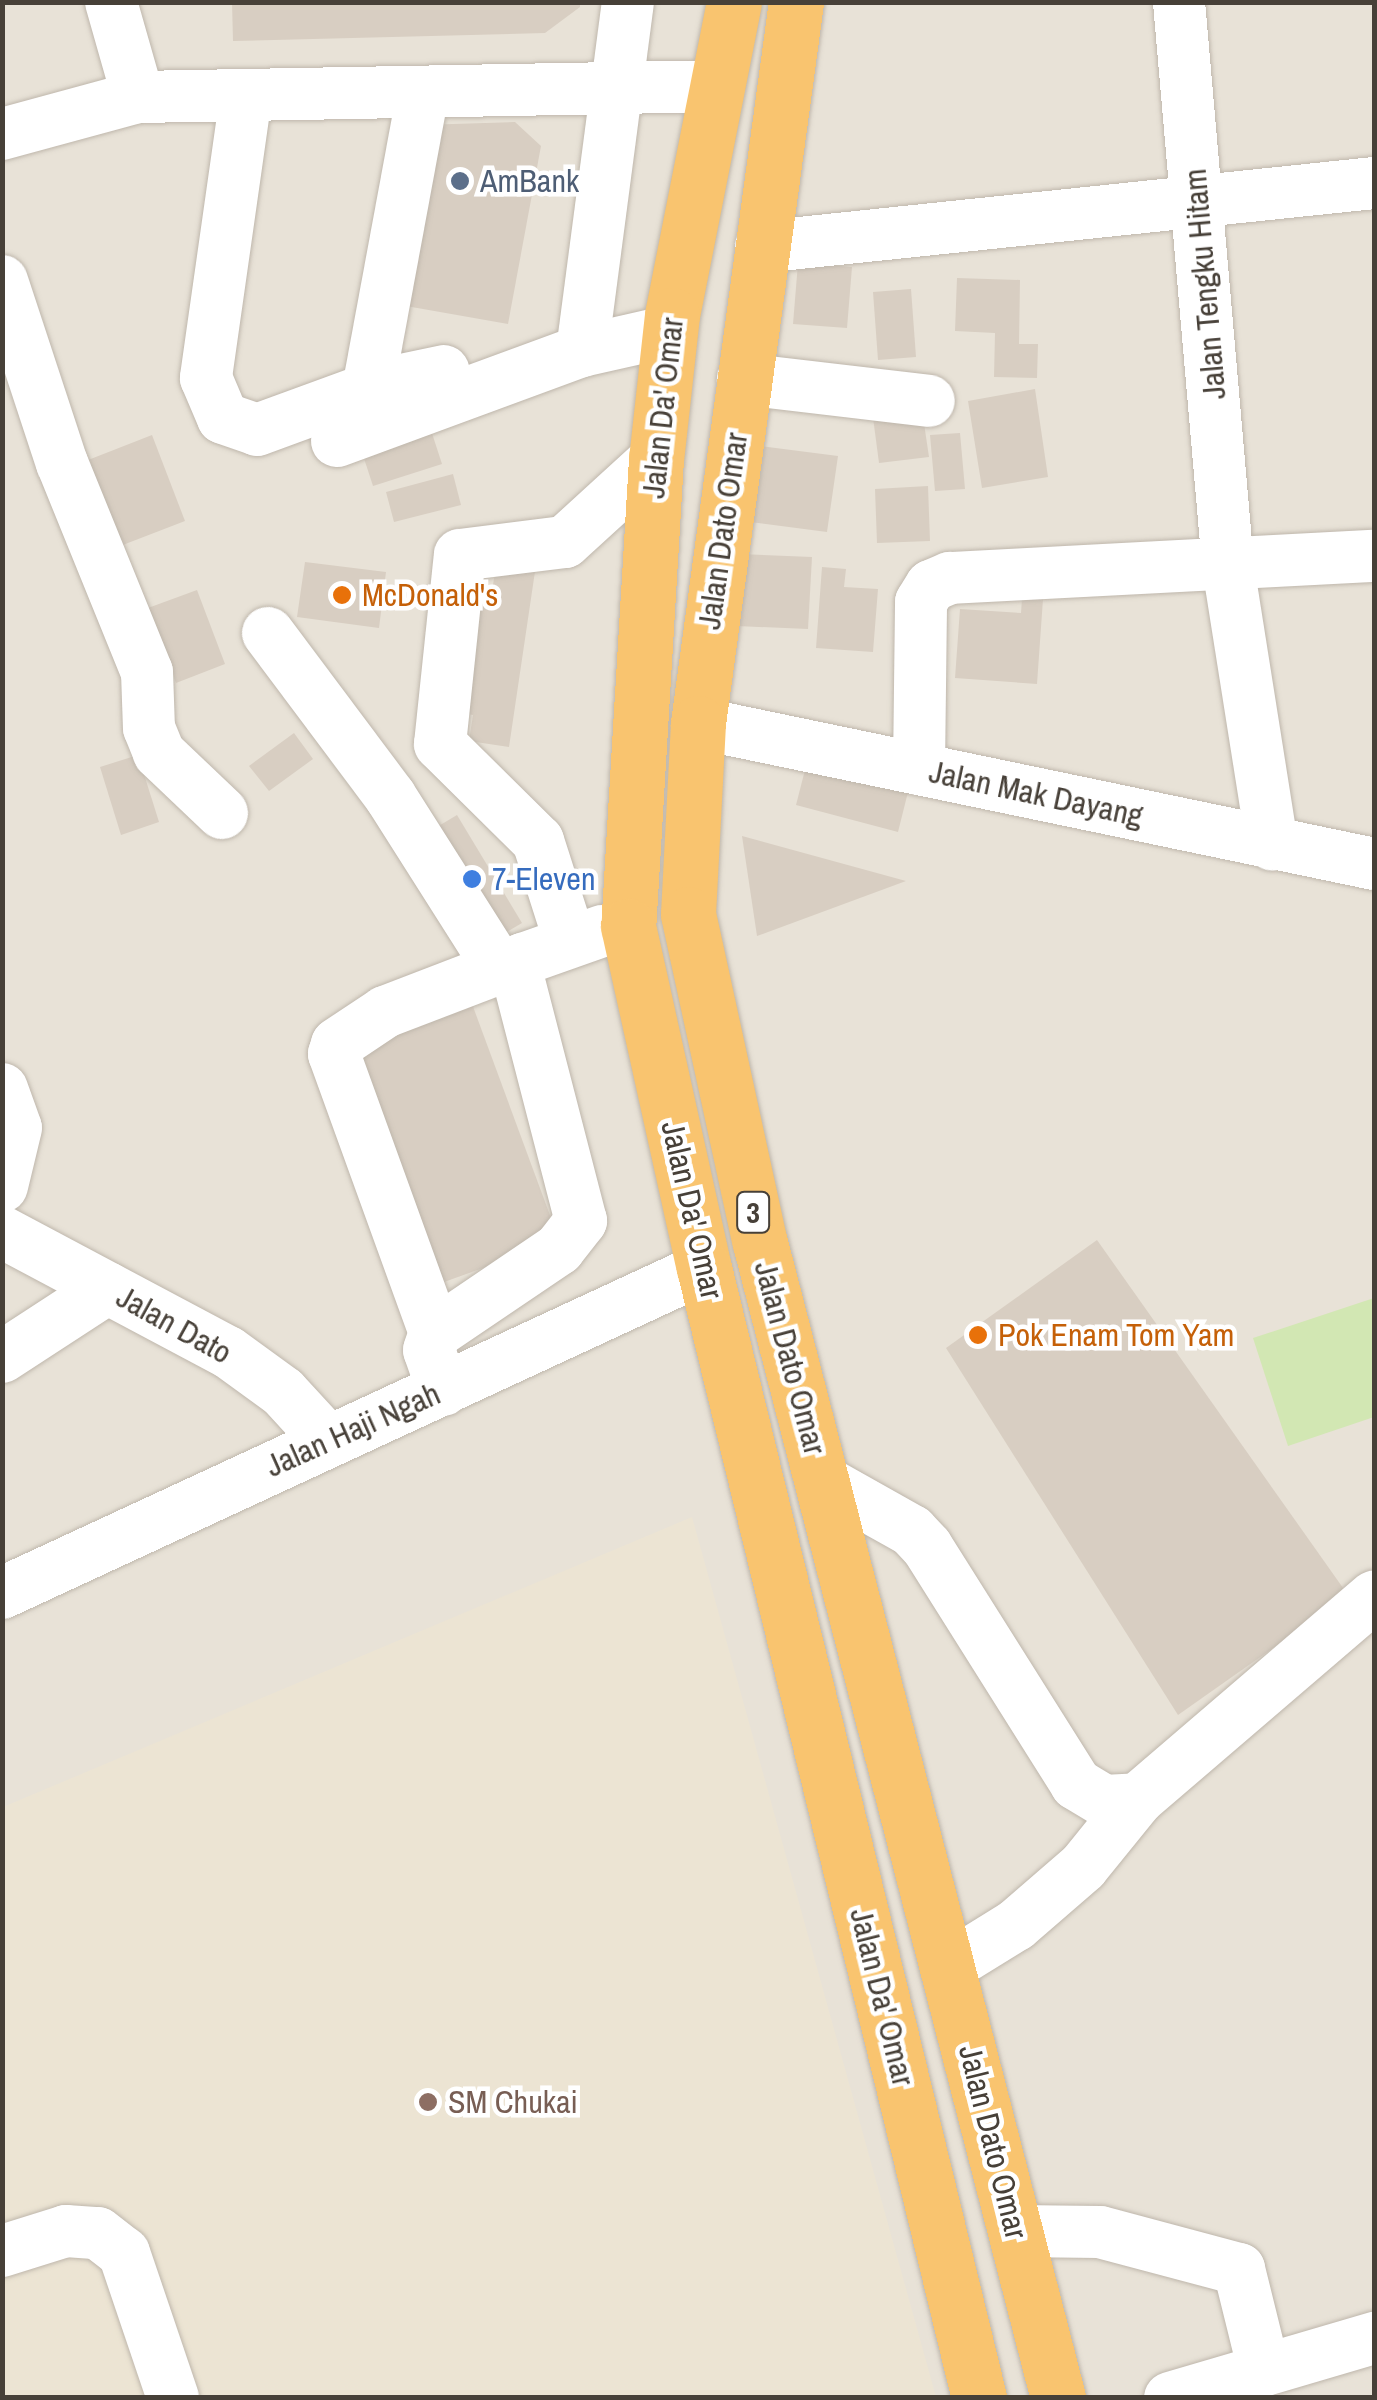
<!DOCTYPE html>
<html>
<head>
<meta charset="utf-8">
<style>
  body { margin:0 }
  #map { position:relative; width:1377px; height:2400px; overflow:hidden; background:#f4f0e9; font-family:"Archivo Narrow",sans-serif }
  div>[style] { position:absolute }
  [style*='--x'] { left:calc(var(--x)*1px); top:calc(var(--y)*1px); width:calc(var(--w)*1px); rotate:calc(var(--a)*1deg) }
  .residential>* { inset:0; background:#e8e2d7 }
  .education>* { inset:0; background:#ece4d3 }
  .green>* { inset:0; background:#d2e7b3 }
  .building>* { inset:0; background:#d8cec2 }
  .roads { filter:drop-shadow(0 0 2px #bfb7ac) drop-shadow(0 0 2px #bfb7ac) }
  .minor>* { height:52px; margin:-26px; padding:0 26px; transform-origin:26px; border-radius:26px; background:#fff }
  .highway>* { height:55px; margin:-27.5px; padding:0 27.5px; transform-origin:27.5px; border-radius:27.5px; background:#f9c46f }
  .dots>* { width:28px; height:28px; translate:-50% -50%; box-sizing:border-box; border:5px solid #fff; border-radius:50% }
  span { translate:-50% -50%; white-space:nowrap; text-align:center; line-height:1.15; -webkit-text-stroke:9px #fff; paint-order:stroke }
  .shield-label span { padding:2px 8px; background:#fff; border:2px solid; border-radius:8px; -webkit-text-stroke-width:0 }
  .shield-label { font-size:30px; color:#474038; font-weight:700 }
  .service-label { font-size:32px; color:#4e5e75 }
  .left { translate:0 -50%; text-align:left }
  .street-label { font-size:32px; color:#474038 }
  .food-label { font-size:32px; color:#c56008 }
  .shop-label { font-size:32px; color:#366cbe }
  .education-label { font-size:32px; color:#785e54 }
  .frame { position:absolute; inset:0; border:5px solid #474038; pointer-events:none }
</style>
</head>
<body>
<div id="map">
  <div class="residential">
    <div style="clip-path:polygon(3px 3px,1374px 3px,1374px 2397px,3px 2397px)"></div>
  </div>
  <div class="education">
    <div style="clip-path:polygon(692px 1517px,936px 2397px,3px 2398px,3px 1807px)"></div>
  </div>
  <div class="green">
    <div style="clip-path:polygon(1374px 1298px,1374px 1417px,1288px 1446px,1253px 1338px)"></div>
  </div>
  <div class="building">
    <div style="clip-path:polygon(232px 2px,580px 2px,580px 7px,545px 33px,233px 41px)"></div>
    <div style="clip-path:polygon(515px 122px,541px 146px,508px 324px,389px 303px,421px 125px)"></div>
    <div style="clip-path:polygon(798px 263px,852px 267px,847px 328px,793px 324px)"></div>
    <div style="clip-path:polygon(957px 278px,1020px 280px,1019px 344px,1038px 344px,1037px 378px,994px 377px,995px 333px,955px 331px)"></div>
    <div style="clip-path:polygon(911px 289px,916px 357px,878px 360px,873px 292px)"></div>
    <div style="clip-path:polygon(1035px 389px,1048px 477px,982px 488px,968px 401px)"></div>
    <div style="clip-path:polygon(921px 403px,929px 457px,879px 463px,872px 410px)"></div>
    <div style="clip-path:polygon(427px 418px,442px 464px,373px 486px,358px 440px)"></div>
    <div style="clip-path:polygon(960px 433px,965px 489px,935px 491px,930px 435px)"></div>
    <div style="clip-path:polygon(152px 435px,185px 521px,115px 548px,83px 462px)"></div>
    <div style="clip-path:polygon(745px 444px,838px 456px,827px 532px,735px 520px)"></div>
    <div style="clip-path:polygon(453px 474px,461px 505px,394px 522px,386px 492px)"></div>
    <div style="clip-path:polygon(928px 486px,930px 541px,877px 543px,875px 489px)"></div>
    <div style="clip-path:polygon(498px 552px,537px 558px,509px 747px,469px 741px,473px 715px,435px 709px,452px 600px,490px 605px)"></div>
    <div style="clip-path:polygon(741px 554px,812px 557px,808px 629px,737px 626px)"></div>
    <div style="clip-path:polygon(305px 562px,386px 572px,379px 628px,297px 617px)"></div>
    <div style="clip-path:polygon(822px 567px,846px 569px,844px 587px,878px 589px,873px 652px,816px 648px)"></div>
    <div style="clip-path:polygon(1023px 584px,1044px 585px,1037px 684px,955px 678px,960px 609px,1021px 613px)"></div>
    <div style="clip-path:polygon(197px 590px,225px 664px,176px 683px,148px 608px)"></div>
    <div style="clip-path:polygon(294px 733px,313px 759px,269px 791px,249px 766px)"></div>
    <div style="clip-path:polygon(138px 755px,159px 822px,121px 835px,100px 767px)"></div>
    <div style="clip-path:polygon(806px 766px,908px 792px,898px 832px,796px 805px)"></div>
    <div style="clip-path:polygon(457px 815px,522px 923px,488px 943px,422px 836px)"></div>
    <div style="clip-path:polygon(742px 836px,906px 881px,757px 936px)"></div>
    <div style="clip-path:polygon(468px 993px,551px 1218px,533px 1250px,433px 1286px,343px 1039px)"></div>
    <div style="clip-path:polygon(1097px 1240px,1348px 1595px,1178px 1715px,946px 1348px)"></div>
  </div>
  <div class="roads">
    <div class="minor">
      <div style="--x:111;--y:2;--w:99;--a:74.1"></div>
      <div style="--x:1179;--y:2;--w:566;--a:85.03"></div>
      <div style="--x:1228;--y:566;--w:282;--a:81"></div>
      <div style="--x:246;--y:96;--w:285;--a:98.1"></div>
      <div style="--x:206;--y:378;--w:43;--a:67"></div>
      <div style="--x:223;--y:418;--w:36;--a:19"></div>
      <div style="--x:257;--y:430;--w:134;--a:-20.1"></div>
      <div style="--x:383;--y:384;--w:62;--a:-12"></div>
      <div style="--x:2;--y:134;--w:141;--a:-15.2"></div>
      <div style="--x:138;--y:97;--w:581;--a:-1.08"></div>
      <div style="--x:761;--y:247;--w:616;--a:-5.96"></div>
      <div style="--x:2;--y:281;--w:192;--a:71.8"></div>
      <div style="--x:62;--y:463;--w:226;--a:67.9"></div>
      <div style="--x:147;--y:672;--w:56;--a:88"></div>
      <div style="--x:149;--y:728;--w:27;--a:68"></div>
      <div style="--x:159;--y:753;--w:87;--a:43.6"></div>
      <div style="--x:582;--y:351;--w:352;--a:-82.5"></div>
      <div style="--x:743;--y:379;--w:187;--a:6.7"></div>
      <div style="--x:368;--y:389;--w:301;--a:-79.5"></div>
      <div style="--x:337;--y:441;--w:261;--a:-20.2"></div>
      <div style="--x:582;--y:351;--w:90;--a:-12.8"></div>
      <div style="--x:268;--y:633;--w:204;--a:53.2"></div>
      <div style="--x:390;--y:796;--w:204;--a:57.6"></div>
      <div style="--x:698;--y:723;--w:691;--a:11.78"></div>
      <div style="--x:919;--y:769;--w:167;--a:-89.3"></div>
      <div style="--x:921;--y:602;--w:19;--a:-58"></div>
      <div style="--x:931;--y:586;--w:21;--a:-23"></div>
      <div style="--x:950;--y:578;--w:425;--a:-3"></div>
      <div style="--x:569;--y:938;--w:102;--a:-107.7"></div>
      <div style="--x:538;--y:841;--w:138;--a:-135.3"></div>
      <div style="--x:440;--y:744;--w:190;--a:-84"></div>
      <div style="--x:460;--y:555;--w:106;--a:-7.1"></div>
      <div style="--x:565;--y:542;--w:123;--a:-42.4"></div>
      <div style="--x:2;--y:1089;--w:41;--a:70.3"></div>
      <div style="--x:16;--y:1128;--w:60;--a:103.6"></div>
      <div style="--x:2;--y:1232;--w:256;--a:28"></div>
      <div style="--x:228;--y:1352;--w:68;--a:36"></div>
      <div style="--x:283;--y:1392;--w:67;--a:47.4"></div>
      <div style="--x:435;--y:1333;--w:297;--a:-109.9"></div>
      <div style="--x:334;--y:1054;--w:10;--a:-73"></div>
      <div style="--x:337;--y:1044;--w:58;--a:-33.7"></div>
      <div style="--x:385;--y:1012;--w:148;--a:-21"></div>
      <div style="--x:2;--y:1357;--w:126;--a:-33.1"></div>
      <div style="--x:443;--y:1390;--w:42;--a:-109.3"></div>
      <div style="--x:429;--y:1350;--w:18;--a:-71"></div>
      <div style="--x:435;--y:1333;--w:150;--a:-34.1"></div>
      <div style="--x:559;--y:1249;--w:36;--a:-52"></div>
      <div style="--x:581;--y:1221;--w:252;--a:-104.5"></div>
      <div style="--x:518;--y:977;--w:19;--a:-74"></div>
      <div style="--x:523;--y:959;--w:84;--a:-19.5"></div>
      <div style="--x:823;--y:1481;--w:102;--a:29.3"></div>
      <div style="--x:912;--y:1531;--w:22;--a:47"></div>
      <div style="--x:927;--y:1547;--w:280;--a:57.8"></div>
      <div style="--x:1076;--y:1784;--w:33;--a:31"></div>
      <div style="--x:1104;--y:1801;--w:34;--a:-3"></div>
      <div style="--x:1138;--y:1799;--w:311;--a:-40.6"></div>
      <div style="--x:2;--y:1593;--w:774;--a:-24.84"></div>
      <div style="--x:948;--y:1967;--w:80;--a:-31.7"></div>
      <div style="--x:1016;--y:1925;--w:89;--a:-40.9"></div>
      <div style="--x:1083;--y:1867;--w:87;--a:-51"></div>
      <div style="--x:1016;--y:2231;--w:84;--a:0.7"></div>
      <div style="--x:1100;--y:2232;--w:144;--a:14.9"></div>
      <div style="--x:1239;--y:2269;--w:104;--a:76.1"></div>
      <div style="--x:2;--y:2251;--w:67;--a:-17.4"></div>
      <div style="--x:66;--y:2231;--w:32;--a:4"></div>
      <div style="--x:98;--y:2233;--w:33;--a:38"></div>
      <div style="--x:124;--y:2253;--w:153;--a:71.3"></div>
      <div style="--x:1170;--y:2398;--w:213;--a:-16.4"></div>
    </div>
    <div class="highway">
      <div style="--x:734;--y:2;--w:319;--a:101.2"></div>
      <div style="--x:672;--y:315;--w:145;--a:96.3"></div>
      <div style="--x:656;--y:459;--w:468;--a:93.4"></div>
      <div style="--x:628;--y:926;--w:350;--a:77.5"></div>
      <div style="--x:704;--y:1268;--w:1163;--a:76.32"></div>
      <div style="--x:796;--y:2;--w:728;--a:97.74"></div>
      <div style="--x:698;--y:723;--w:191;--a:93"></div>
      <div style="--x:688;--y:914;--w:337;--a:77.7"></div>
      <div style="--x:760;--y:1243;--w:1193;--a:75.53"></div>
    </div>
  </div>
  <div class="dots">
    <div style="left:460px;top:181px;background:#5c6f8a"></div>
    <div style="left:342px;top:595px;background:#e8710a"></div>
    <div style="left:472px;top:879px;background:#3f7fe0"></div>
    <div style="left:978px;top:1335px;background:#e8710a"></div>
    <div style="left:428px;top:2102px;background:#8d6e63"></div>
  </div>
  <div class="shield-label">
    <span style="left:753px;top:1212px">3</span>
  </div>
  <div class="service-label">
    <span class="left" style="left:480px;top:181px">AmBank</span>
  </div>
  <div class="street-label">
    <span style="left:1205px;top:284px;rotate:-95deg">Jalan Tengku Hitam</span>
    <span style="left:663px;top:408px;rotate:-84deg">Jalan Da' Omar</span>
    <span style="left:723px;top:531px;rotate:-82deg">Jalan Dato Omar</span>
    <span style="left:1036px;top:794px;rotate:12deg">Jalan Mak Dayang</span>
    <span style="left:692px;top:1210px;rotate:77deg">Jalan Da' Omar</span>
    <span style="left:174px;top:1325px;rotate:29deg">Jalan Dato</span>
    <span style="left:790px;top:1358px;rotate:75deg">Jalan Dato Omar</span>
    <span style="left:353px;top:1430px;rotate:-24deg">Jalan Haji Ngah</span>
    <span style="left:882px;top:1997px;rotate:76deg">Jalan Da' Omar</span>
    <span style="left:993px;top:2142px;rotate:76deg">Jalan Dato Omar</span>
  </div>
  <div class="food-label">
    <span class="left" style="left:362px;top:595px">McDonald's</span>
    <span class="left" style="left:998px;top:1335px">Pok Enam Tom Yam</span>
  </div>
  <div class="shop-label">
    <span class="left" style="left:492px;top:879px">7-Eleven</span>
  </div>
  <div class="education-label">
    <span class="left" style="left:448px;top:2102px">SM Chukai</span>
  </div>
  <div class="frame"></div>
</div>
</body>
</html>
